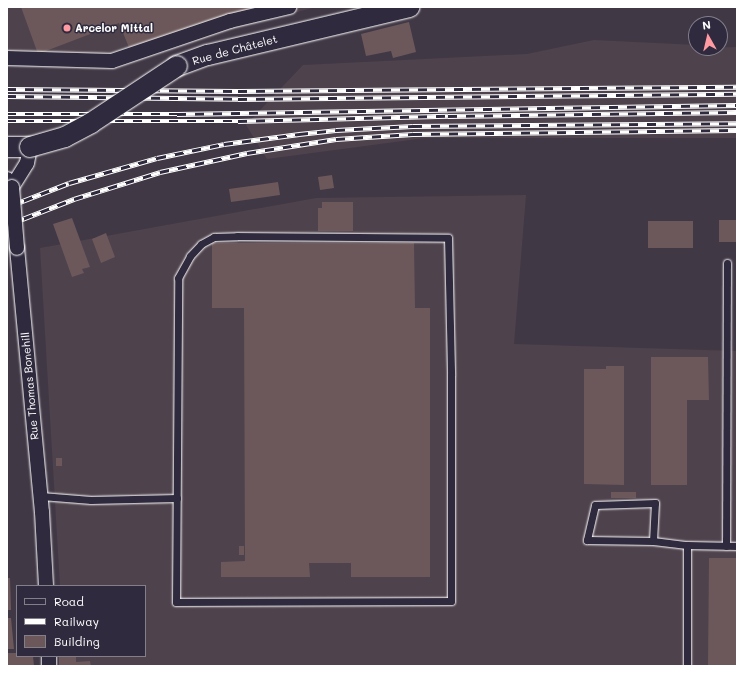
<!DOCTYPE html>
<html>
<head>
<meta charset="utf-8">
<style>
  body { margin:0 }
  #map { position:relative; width:744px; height:673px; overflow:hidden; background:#413846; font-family:Mali,sans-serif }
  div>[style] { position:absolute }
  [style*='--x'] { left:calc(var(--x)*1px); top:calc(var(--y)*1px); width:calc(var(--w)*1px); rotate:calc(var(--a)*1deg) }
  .built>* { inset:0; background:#4e424c }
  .building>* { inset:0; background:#6c585a }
  .roads { filter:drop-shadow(0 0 1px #fff) drop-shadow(0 0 1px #fff) }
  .service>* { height:7px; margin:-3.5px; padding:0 3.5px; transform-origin:3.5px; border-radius:3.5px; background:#2f2a3d }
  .minor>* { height:14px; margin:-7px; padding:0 7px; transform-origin:7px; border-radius:7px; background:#2f2a3d }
  .secondary>* { height:20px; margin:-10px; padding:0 10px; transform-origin:10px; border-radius:10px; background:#2f2a3d }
  .rail>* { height:4.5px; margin-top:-2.25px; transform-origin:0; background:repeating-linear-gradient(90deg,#2f2a3d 0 9px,#fff 0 18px); box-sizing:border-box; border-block:1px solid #fff }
  .bridges { filter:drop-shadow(0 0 1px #fff) drop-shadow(0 0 1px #fff) }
  .minor-bridge>* { height:14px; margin:-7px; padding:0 7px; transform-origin:7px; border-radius:7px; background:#2f2a3d }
  .secondary-bridge>* { height:20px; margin:-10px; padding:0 10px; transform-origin:10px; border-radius:10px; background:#2f2a3d }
  .dots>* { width:11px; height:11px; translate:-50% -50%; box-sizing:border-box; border:2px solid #2f2a3d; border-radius:50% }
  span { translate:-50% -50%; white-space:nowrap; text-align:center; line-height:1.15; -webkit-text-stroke:3px #2f2a3d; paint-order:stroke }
  .poi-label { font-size:11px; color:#fff; font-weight:700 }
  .left { translate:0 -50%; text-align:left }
  .street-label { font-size:11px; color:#fff }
  .frame { position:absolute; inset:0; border:8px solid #fff; pointer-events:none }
  .legend { position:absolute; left:16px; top:585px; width:130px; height:72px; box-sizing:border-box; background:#2f2a3d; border:1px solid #827f8b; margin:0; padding:5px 7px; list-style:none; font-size:12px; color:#fff }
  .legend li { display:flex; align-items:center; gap:8px; height:20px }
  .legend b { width:20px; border:1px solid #827f8b }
  .north { position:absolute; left:688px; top:16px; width:40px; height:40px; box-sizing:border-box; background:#2f2a3d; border:1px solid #827f8b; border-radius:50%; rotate:352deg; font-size:11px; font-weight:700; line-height:16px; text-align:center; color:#fff }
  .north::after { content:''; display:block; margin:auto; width:14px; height:18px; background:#ff9aa2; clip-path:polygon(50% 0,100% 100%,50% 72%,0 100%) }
</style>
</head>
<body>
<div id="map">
  <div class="built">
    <div style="clip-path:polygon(7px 7px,316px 7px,138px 54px,7px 54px)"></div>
    <div style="clip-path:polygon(594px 40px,696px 45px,696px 48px,737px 47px,737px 138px,425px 138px,267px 159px,246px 125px,303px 65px,527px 54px)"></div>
    <div style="clip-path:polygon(526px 195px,514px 344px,737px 351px,737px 666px,65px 666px,65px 656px,145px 656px,145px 586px,60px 586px,40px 248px,316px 198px)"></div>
  </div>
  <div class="building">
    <div style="clip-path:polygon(21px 7px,268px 7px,250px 12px,249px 9px,130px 50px,119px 23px,38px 54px)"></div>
    <div style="clip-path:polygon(409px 22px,416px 52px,393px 58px,391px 51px,366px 56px,361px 34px)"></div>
    <div style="clip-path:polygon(332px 175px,334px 188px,320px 190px,318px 177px)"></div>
    <div style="clip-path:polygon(278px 182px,280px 195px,231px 202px,229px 189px)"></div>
    <div style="clip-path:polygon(322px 202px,353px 202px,353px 231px,318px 231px,318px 208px,322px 208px)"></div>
    <div style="clip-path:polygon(72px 218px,90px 267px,82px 269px,84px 273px,72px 277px,53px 224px)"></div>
    <div style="clip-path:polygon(719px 220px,737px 220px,737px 242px,719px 242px)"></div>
    <div style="clip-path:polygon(648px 221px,693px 221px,693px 248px,648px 248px)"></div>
    <div style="clip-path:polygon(106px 233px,115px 257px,101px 263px,92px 239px)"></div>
    <div style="clip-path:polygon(212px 243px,414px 243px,415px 308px,430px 308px,430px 577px,351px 577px,351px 563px,309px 563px,310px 577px,221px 577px,221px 562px,245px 561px,244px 308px,212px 308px)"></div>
    <div style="clip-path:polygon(651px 357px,708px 357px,709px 400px,687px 400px,687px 485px,651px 485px)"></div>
    <div style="clip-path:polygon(606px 366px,624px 366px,624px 485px,584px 484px,584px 369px,606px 369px)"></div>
    <div style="clip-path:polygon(56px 458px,62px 458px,62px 466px,56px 466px)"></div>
    <div style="clip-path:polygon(611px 492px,636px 492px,636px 498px,611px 498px)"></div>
    <div style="clip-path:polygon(239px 546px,244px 546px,244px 555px,239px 555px)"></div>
    <div style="clip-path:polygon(709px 558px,737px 558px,737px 666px,708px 666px)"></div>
    <div style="clip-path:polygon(7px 578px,10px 578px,11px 610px,7px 610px)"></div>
    <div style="clip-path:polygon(7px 618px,11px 618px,14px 649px,7px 649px)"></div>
    <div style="clip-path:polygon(7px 653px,17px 653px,17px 656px,33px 656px,34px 666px,7px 666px)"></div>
    <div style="clip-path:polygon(59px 656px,76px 656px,76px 662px,90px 661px,91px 666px,59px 666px)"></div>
  </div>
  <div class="roads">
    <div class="service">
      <div style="--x:237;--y:236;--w:211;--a:0.5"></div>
      <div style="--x:448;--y:238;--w:137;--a:88.7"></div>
      <div style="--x:451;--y:375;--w:226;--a:90"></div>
      <div style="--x:451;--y:601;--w:275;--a:179.8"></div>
      <div style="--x:176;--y:602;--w:324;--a:-89.6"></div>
      <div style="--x:178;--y:278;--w:25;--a:-61"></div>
      <div style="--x:190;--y:256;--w:16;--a:-47"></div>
      <div style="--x:201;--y:244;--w:15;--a:-28"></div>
      <div style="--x:214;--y:237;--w:23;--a:-2"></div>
      <div style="--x:41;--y:496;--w:50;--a:4.6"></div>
      <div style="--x:91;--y:500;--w:86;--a:-1.3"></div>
      <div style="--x:653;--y:541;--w:38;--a:-87"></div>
      <div style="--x:655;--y:503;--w:60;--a:178.1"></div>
      <div style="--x:595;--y:505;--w:36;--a:103"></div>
      <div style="--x:587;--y:540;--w:66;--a:0.9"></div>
      <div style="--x:653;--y:541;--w:34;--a:7"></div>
      <div style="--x:687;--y:545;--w:50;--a:1.1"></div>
      <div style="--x:726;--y:546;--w:283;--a:-89.8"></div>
      <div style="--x:687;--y:666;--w:121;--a:-90"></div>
    </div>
    <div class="minor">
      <div style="--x:7;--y:58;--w:105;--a:1.6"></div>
      <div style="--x:112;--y:61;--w:125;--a:-18.7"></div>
      <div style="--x:230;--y:21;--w:61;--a:-13.3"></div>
      <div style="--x:7;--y:179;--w:9;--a:58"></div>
      <div style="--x:12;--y:187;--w:28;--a:-58"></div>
      <div style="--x:27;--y:163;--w:16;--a:-79"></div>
      <div style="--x:17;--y:248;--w:265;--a:84.6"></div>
      <div style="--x:42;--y:512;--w:74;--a:86.9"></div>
      <div style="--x:49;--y:656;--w:10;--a:90"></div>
    </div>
    <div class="secondary">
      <div style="--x:177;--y:66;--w:33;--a:-20"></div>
      <div style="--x:208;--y:55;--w:207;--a:-13.4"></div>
      <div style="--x:7;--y:147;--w:23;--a:0"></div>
    </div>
  </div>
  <div class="rail">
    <div style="--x:7;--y:89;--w:231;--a:0.5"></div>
    <div style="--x:238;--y:91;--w:499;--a:-0.5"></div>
    <div style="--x:7;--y:96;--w:231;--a:0.7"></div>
    <div style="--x:238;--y:99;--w:499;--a:-0.6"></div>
    <div style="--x:7;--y:114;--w:170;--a:0"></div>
    <div style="--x:177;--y:114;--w:560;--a:-0.92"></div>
    <div style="--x:7;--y:121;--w:231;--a:0"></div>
    <div style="--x:238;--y:121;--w:210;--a:-1.4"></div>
    <div style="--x:448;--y:116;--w:289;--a:-0.8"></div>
    <div style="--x:7;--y:207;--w:66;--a:-21.2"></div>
    <div style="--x:69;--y:183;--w:91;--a:-15.9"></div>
    <div style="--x:157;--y:158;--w:68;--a:-11.8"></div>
    <div style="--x:224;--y:144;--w:76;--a:-7.6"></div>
    <div style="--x:299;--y:134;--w:37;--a:-6"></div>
    <div style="--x:336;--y:130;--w:77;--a:-3"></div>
    <div style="--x:413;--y:126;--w:324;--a:-0.5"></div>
    <div style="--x:7;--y:225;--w:72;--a:-21.2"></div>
    <div style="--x:74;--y:199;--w:90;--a:-17.4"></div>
    <div style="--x:160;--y:172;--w:89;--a:-12.3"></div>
    <div style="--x:247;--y:153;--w:90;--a:-8.9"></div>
    <div style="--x:336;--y:139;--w:77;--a:-3.7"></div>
    <div style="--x:413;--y:134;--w:324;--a:-0.7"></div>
  </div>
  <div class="bridges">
    <div class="minor-bridge">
      <div style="--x:12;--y:187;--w:61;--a:85.3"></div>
    </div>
    <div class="secondary-bridge">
      <div style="--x:30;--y:147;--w:36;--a:-16"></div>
      <div style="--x:65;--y:137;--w:30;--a:-28"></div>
      <div style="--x:91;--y:123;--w:103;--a:-33.5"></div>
    </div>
  </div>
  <div class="dots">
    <div style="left:67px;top:28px;background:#ff9aa2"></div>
  </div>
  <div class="poi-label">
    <span class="left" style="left:75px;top:28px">Arcelor Mittal</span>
  </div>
  <div class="street-label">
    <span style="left:235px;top:50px;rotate:-15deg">Rue de Châtelet</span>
    <span style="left:30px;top:386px;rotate:-95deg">Rue Thomas Bonehill</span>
  </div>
  <div class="frame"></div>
  <ul class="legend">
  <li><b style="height:5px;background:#2f2a3d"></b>Road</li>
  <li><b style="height:5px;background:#fff"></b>Railway</li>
  <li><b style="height:11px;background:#6c585a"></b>Building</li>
  </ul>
  <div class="north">N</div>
</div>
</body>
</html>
